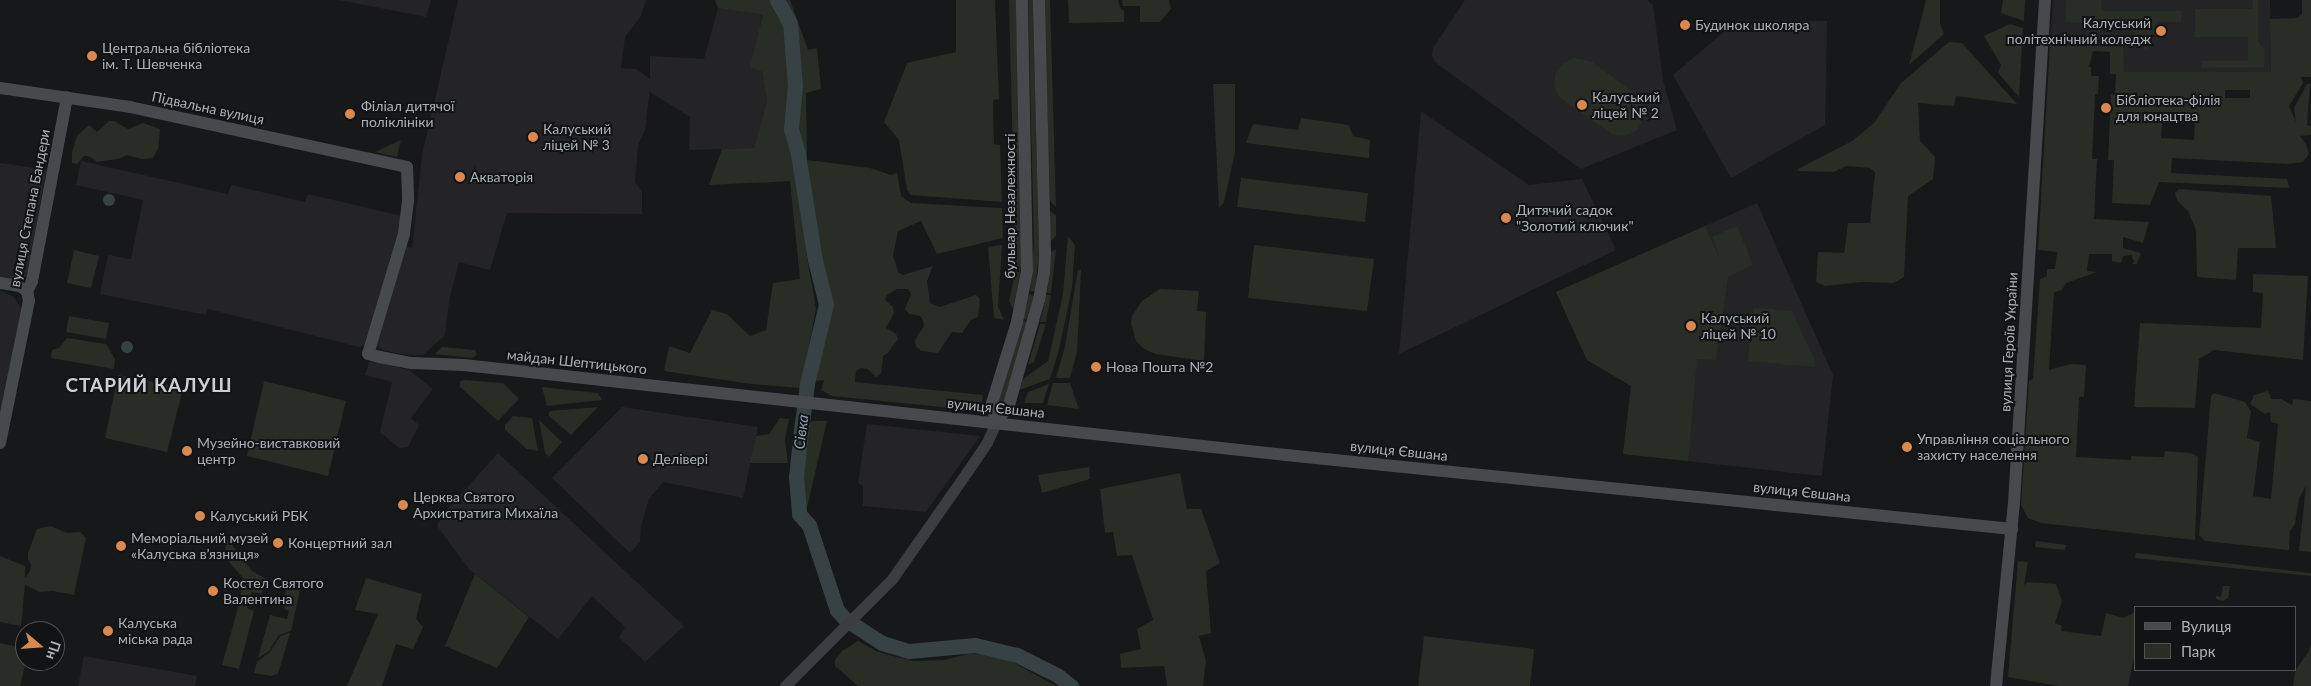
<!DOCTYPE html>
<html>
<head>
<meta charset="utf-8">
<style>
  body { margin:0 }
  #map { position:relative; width:2311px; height:686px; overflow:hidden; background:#171819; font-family:Lato,sans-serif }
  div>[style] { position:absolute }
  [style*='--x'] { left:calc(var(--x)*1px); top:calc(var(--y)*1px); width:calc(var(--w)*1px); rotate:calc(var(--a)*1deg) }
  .built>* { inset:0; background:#242426 }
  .green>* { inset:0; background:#282d26 }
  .water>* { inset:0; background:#364244 }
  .round { border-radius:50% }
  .river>* { height:15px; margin:-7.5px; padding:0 7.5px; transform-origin:7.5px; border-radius:7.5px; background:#364244 }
  .tertiary>* { height:11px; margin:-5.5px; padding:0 5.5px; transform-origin:5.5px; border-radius:5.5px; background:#3b3d40 }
  .secondary>* { height:12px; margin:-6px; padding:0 6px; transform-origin:6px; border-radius:6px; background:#474a4d }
  .dots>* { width:14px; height:14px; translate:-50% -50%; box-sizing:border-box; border:2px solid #121314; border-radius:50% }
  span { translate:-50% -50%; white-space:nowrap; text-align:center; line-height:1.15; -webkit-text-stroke:4px #121314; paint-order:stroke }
  .poi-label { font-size:14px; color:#abb2b7 }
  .right { translate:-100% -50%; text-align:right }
  .left { translate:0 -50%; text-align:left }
  .street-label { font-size:14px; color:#abb2b7 }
  .water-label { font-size:15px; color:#87a5ae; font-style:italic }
  .district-label { font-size:19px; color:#ccd0d4; font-weight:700; letter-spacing:1px }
  .legend { position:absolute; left:2134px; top:606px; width:162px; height:65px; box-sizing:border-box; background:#121314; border:1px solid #4f5355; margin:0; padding:6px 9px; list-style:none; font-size:15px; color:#abb2b7 }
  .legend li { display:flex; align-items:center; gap:10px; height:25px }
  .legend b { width:25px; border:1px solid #4f5355 }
  .north { position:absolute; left:15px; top:621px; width:50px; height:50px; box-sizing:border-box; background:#121314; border:1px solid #4f5355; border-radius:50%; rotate:108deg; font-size:14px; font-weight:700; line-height:20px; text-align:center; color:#abb2b7 }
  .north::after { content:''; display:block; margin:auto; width:18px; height:22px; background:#db884e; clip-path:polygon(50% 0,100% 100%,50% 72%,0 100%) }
</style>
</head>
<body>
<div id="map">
  <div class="built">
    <div style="clip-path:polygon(339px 0,431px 0,426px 17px)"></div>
    <div style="clip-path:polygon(458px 0,646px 0,641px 16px,625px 37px,621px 68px,636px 69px,650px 79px,650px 56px,704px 59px,718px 8px,763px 15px,751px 67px,762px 72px,767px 101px,754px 148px,689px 150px,690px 117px,650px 92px,650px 88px,645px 130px,638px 145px,635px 182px,642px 192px,642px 214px,507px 213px,490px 270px,459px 262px,449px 301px,445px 335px,423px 355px,405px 355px,383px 350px,377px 345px,406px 247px,412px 248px,422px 155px)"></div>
    <div style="clip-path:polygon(1465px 0,1647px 0,1653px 5px,1663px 80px,1677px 130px,1581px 169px,1435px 62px,1432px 56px,1433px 48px)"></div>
    <div style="clip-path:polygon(2053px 0,2270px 0,2271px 72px,2123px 72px,2123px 47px,2050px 44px)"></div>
    <div style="clip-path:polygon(1738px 20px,1827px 21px,1825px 125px,1731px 178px,1673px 75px)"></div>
    <div style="clip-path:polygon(1421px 111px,1529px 185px,1582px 179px,1616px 250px,1399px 354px)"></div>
    <div style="clip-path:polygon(81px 161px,228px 194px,231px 185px,305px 202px,308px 194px,402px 216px,400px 231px,365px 345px,359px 347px,208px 309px,206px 315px,100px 294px,108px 255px,131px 259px,143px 200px,76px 185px)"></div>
    <div style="clip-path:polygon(0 163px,48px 170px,46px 172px,38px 215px,41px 220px,28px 282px,0 277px)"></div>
    <div style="clip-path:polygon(1757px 203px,1833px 375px,1822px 476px,1623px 454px,1631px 386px,1587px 360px,1556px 292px)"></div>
    <div style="clip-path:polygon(0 290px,14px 297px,21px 309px,0 417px)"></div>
    <div style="clip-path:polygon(372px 361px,409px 370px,433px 389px,411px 418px,419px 425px,408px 447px,399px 448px,380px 432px,392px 382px,365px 375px,369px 363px)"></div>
    <div style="clip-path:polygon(622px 407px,758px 427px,743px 498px,663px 482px,649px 499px,641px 526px,640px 542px,630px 553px,552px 478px)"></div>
    <div style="clip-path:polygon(867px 424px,980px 436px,926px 512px,863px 506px,863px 486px,858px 483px)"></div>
    <div style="clip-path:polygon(498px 453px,684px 626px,645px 662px,619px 637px,625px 627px,592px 596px,558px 639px,469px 569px,437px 526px,444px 513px)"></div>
    <div style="clip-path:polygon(84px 656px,197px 676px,195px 686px,78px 686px)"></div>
  </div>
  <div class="green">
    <div style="clip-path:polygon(715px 0,790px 0,808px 50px,817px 48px,821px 89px,806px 93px,807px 160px,870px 168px,891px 175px,897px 173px,901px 196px,911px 203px,1002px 208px,1003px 238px,937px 254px,921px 221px,898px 231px,893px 256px,898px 272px,903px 275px,933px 266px,927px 281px,930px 303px,940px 307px,976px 295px,980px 299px,978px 317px,971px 320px,962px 333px,952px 332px,938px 353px,921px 351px,916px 346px,915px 340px,924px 326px,923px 320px,920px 316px,909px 314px,905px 309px,911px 294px,908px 289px,897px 289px,887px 295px,885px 300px,893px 307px,894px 313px,886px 328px,896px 334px,898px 339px,888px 353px,883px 356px,881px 373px,876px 377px,867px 369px,861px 368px,856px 371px,855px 382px,983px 395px,981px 411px,832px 396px,821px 390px,824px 380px,817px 381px,813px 373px,833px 303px,822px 272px,807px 161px,796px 174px,802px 198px,807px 257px,816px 309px,801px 388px,751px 384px,664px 371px,669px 346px,690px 353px,712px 310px,727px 314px,750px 336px,766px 330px,773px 283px,800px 279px,790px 181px,709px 185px,722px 149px,754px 148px,767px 101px,762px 72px,750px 67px,763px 15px,718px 8px)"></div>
    <div style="clip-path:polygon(956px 0,995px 0,999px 99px,993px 100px,994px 144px,1000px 145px,1002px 202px,911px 195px,907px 190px,899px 140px,884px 122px,907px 63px,956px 52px)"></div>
    <div style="clip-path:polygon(1009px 0,1016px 0,1022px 259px,1014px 311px,1009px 301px,1013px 282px,1015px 243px)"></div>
    <div style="clip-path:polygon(1028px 0,1033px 0,1039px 250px,1035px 291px,1030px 291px,1034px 245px)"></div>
    <div style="clip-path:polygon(1044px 0,1050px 0,1056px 207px,1050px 201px)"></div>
    <div style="clip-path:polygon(1068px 0,1118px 0,1120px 8px,1124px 11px,1124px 22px,1069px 23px)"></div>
    <div style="clip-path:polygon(1122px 0,1169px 0,1171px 9px,1160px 22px,1140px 22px,1140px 6px,1123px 6px)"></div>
    <div style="clip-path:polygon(1926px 0,1940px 0,1940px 24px,1944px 34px,1909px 65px)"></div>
    <div style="clip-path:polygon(2003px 0,2025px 0,2024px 21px,2001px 13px)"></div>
    <div style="clip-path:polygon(2066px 0,2101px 0,2102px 11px,2181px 11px,2181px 22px,2159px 22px,2146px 51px,2137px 35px,2126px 26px,2065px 22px)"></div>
    <div style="clip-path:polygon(2253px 0,2258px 0,2258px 42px,2265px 50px,2264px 67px,2202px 68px,2202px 61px,2248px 61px,2248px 37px,2195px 37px,2195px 9px,2253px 9px)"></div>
    <div style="clip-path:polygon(evenodd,2302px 0,2311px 0,2311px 77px,2301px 77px,2303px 83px,2289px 106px,2296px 122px,2294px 108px,2307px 84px,2310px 84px,2307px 125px,2311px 126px,2311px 135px,2300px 136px,2306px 144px,2309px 154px,2303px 162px,2287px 164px,2172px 158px,2171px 173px,2287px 179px,2289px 188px,2159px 182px,2150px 205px,2112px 203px,2114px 160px,2108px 160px,2111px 95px,2115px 94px,2116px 74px,2110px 74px,2110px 52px,2093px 51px,2089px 67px,2091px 67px,2091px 76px,2099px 76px,2098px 94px,2095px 94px,2092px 159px,2097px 159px,2094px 219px,2149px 222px,2143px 243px,2123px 237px,2123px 248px,2141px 253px,2137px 264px,2132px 264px,2134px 262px,2132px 255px,2123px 256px,2121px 263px,2112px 261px,2112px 254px,2089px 254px,2087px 271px,2097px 272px,2066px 283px,2062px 290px,2054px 292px,2049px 370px,2070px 364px,2086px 365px,2084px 397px,2079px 397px,2076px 457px,2131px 460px,2131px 456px,2164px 457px,2165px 451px,2191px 453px,2198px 457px,2195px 540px,2041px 523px,2028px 518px,2021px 505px,2029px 381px,2033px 379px,2040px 279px,2047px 276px,2047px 269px,2055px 269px,2057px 252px,2038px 250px,2050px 44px,2123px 47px,2124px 72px,2271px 72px,2270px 19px,2297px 18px,2302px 14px,2302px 0,2225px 90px,2250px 90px,2250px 98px,2225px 98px,2225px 90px,2302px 0,2163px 114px,2195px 116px,2194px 140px,2161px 138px,2163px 114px)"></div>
    <div style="clip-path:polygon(2010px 24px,2023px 28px,2019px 97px,1998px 73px,2001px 65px,1984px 36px)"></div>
    <div style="clip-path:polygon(1949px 42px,1962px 43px,2017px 104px,1956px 96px,1954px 106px,1918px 103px,1920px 141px,1935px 157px,1933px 179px,1908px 196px,1904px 277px,1894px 283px,1862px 282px,1825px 286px,1816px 282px,1818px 252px,1844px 253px,1848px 223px,1870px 223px,1875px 172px,1870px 168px,1846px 166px,1834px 172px,1799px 171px,1798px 169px,1852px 141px,1874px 123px,1901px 83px)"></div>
    <div style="clip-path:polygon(1574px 58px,1592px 62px,1639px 96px,1645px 114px,1637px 130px,1625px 136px,1613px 135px,1560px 98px,1554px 86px,1555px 74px,1562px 64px)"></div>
    <div style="clip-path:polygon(1213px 84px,1235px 84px,1235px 152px,1224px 202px,1219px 208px)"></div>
    <div style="clip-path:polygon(1301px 118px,1349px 125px,1353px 136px,1370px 140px,1369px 158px,1246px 143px,1253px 124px,1298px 130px)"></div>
    <div style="clip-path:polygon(109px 121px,114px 121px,128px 129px,143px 123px,160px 129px,158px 149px,153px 158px,142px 159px,127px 155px,118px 159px,97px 162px,89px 156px,84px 156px,77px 164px,72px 163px,72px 152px,77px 136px,89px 125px,97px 132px)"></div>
    <div style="clip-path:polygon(401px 140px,397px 157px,375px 152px)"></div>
    <div style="clip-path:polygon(1241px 178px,1368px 193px,1365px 222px,1237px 207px)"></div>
    <div style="clip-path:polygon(2179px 189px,2271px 196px,2276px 248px,2238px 248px,2236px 280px,2197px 277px,2196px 230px,2188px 211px,2177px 200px,2175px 193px)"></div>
    <div style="clip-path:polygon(1050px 211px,1056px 215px,1056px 236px,1050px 242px)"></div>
    <div style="clip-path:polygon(1705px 226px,1720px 259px,1712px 237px,1737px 226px,1753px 265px,1728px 277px,1716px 360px,1697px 359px,1688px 461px,1623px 454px,1631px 386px,1587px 360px,1556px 292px)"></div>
    <div style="clip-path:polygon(1068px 236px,1075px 245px,1072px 288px,1059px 350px,1050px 379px,1019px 390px,1023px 379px,1048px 361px,1063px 294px)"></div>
    <div style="clip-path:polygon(1002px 245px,998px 306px,1004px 320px,994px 318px,988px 247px)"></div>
    <div style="clip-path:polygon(1254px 245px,1374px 259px,1367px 311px,1248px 298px)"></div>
    <div style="clip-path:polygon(1056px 249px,1051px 293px,1047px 293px,1051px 252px)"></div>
    <div style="clip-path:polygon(74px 250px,99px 256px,91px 288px,67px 283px)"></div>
    <div style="clip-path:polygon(1078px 270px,1081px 270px,1077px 352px,1070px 378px,1056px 378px,1065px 346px)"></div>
    <div style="clip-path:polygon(2253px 274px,2308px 276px,2303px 360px,2214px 350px,2199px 359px,2195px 408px,2134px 407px,2140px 323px,2261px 328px,2263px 293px,2253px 292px)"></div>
    <div style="clip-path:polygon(1160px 289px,1199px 291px,1197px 311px,1206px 312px,1204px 361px,1155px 354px,1144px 349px,1136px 341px,1131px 323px,1132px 316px,1142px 301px)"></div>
    <div style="clip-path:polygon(1029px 294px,1034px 296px,1028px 320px,1023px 319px)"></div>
    <div style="clip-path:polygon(1046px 295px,1051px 295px,1046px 322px,1040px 322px)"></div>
    <div style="clip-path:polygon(1754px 308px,1792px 311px,1816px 363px,1815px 367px,1749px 361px,1748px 358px)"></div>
    <div style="clip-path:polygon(69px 316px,109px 323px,106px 339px,66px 332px)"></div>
    <div style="clip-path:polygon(1022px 321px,1027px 322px,1005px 403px,998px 402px)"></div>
    <div style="clip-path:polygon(1040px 324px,1046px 324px,1034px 362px,1028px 365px)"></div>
    <div style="clip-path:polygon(67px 338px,106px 344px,115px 359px,114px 369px,51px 358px,52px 350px,59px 348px)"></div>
    <div style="clip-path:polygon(442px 347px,475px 350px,477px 355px,472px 358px,435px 354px)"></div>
    <div style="clip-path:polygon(118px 375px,183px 388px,167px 452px,105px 438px)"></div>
    <div style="clip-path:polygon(464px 380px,503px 383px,519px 399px,498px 421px,460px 387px,460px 381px)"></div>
    <div style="clip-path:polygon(264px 381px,346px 401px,328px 476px,247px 456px)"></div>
    <div style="clip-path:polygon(1053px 383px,1070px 383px,1079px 409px,1047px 405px)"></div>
    <div style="clip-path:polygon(1049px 384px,1043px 403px,1024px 403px,1028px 392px)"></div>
    <div style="clip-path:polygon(542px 387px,598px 393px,602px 400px,547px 406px)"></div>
    <div style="clip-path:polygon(2268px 391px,2271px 399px,2281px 399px,2292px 405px,2293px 399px,2311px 401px,2311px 552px,2299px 551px,2306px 486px,2299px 498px,2295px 524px,2290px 531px,2289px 550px,2205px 541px,2199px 535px,2211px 396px,2214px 393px,2245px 402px,2251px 411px,2247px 438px,2260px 442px,2253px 496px,2271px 499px,2278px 424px,2271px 422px,2270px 412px,2265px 414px,2250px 404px,2254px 395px)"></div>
    <div style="clip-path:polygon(598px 407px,571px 435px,548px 415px,550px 411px)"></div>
    <div style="clip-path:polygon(513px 416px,532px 418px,538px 451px,527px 449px,505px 430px,505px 425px)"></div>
    <div style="clip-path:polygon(780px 418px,789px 419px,785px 440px,788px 463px,750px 463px,756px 436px,769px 434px)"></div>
    <div style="clip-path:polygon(539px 420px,562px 442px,549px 457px,545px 453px)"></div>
    <div style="clip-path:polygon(813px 421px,827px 421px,806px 512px,802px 504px,800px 468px,805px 424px)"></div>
    <div style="clip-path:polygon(1089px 467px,1090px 479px,1042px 493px,1038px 475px)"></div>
    <div style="clip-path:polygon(1180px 473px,1187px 509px,1201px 509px,1220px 563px,1206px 571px,1211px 633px,1199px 636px,1206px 661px,1203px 686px,1167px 686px,1164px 666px,1121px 668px,1120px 654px,1141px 649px,1137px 629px,1153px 620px,1132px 555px,1117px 556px,1113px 532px,1105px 533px,1100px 489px)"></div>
    <div style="clip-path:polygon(50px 526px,67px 533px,80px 532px,86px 538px,74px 595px,53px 591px,40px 592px,25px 585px,21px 626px,0 622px,0 556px,25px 566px,25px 578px,30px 571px,31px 565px,28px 559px,28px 553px,37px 529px)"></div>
    <div style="clip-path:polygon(226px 537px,252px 571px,266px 579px,262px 594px,252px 592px,247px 608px,254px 611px,239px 669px,222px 665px,239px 604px,243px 578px,225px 557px)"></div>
    <div style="clip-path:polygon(2036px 541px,2066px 545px,2065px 550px,2035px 547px)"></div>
    <div style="clip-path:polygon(2136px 553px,2311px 573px,2311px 576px,2135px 558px)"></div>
    <div style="clip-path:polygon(2018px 561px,2028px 562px,2024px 585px,2028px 582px,2056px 584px,2062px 601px,2055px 623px,2062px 626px,2061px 631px,2101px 636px,2106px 613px,2124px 618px,2135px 612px,2135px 652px,2128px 686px,2059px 686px,2008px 677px)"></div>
    <div style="clip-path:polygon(475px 574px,529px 617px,497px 668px,445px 646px)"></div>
    <div style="clip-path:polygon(366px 578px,422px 594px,416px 619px,423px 627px,413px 649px,396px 644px,382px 686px,347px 686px,378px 614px,355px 610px)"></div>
    <div style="clip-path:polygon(290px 583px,301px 586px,291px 631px,279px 635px,269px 651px,258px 658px,270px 615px,287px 619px,289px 611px,284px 609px,286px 602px,283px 600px,287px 585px)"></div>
    <div style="clip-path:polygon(2223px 586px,2230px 586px,2228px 598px,2223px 601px,2216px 599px,2216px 596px,2221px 597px)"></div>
    <div style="clip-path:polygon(290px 633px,278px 674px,271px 676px,254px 673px,257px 662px,270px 652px,280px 636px)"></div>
    <div style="clip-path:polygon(1424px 636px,1534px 649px,1530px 686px,1418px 686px)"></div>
    <div style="clip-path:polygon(858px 641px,878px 652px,913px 661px,944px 660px,971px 653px,1007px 659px,1056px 686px,858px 686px,835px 666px,835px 660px,842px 651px)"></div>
    <div style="clip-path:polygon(0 643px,25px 649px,26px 661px,20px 686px,0 686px)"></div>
    <div style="clip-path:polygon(2311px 644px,2311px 686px,2293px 686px,2295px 671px,2309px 651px)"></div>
  </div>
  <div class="water">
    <div class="round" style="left:103px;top:194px;width:12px;height:12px"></div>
    <div class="round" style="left:121px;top:341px;width:12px;height:12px"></div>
  </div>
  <div class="river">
    <div style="--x:777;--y:0;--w:26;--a:61"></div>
    <div style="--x:790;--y:23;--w:62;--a:85.4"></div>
    <div style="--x:795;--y:85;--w:44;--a:95.2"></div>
    <div style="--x:791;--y:129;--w:26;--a:74"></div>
    <div style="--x:798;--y:154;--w:107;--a:80.9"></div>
    <div style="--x:815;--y:260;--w:45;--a:76"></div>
    <div style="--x:826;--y:304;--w:82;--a:103.4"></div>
    <div style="--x:807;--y:384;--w:55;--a:97.3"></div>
    <div style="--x:800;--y:439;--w:38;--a:96"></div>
    <div style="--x:796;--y:477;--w:37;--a:85"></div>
    <div style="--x:799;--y:514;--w:15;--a:48"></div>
    <div style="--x:809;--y:525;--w:89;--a:71.8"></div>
    <div style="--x:837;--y:610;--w:12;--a:48"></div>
    <div style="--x:845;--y:619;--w:44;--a:33"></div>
    <div style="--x:882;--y:643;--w:28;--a:17"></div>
    <div style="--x:909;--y:651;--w:66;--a:-5.2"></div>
    <div style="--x:975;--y:645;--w:43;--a:13.4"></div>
    <div style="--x:1017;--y:655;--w:45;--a:26.6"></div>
    <div style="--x:1057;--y:675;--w:18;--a:38"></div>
  </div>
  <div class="tertiary">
    <div style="--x:785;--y:686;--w:151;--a:-45"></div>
    <div style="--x:892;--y:579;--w:131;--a:-55"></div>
    <div style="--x:967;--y:472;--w:36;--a:-56"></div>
    <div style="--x:987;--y:442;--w:21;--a:-65"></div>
  </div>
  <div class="secondary">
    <div style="--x:0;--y:88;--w:131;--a:8.3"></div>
    <div style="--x:130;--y:107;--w:283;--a:12.2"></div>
    <div style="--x:407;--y:167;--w:34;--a:88"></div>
    <div style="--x:408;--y:201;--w:33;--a:97"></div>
    <div style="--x:404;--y:234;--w:125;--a:106.7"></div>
    <div style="--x:368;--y:354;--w:12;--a:14"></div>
    <div style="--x:380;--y:357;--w:33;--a:11"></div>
    <div style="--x:412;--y:363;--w:52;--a:2.2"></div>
    <div style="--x:464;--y:365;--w:827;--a:6.25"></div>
    <div style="--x:1286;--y:455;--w:730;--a:5.82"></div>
    <div style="--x:0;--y:283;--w:20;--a:9"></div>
    <div style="--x:20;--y:286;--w:9;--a:36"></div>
    <div style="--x:996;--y:423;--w:22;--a:-54"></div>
    <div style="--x:1009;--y:405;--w:109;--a:-74.1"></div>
    <div style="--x:1039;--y:300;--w:28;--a:-80"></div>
    <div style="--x:1044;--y:272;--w:20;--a:-87"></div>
    <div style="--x:1045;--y:252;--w:252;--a:-91.4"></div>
    <div style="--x:996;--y:423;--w:20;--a:-101"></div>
    <div style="--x:992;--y:403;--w:85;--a:-72.8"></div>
    <div style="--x:1017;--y:322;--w:52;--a:-78.9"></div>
    <div style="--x:1027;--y:271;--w:271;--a:-91.1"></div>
    <div style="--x:0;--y:443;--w:145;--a:-78.5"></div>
    <div style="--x:29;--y:301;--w:10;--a:-101"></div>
    <div style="--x:27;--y:291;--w:11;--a:-63"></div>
    <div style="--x:32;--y:281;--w:187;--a:-79.2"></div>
    <div style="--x:1996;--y:686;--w:184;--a:-84.4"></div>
    <div style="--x:2014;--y:503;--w:504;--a:-86.47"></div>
  </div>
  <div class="dots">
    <div style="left:1685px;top:25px;background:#db884e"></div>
    <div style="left:2161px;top:31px;background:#db884e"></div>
    <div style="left:92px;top:56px;background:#db884e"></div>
    <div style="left:1582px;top:105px;background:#db884e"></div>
    <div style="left:2106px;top:108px;background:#db884e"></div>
    <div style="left:350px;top:114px;background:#db884e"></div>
    <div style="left:533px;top:137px;background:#db884e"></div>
    <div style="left:460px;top:177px;background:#db884e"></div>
    <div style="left:1506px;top:218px;background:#db884e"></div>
    <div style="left:1691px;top:326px;background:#db884e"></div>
    <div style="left:1096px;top:367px;background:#db884e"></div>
    <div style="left:1907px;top:447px;background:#db884e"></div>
    <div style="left:187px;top:451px;background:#db884e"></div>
    <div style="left:643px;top:459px;background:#db884e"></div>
    <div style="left:403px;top:505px;background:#db884e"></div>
    <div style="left:200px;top:516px;background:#db884e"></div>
    <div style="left:278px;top:543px;background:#db884e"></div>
    <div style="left:121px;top:546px;background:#db884e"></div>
    <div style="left:213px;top:591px;background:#db884e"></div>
    <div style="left:108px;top:631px;background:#db884e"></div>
  </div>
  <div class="poi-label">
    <span class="right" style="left:2151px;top:31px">Калуський<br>політехнічний коледж</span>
    <span class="left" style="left:1695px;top:25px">Будинок школяра</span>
    <span class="left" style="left:102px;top:56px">Центральна бібліотека<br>ім. Т. Шевченка</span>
    <span class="left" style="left:1592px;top:105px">Калуський<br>ліцей № 2</span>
    <span class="left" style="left:2116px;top:108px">Бібліотека-філія<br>для юнацтва</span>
    <span class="left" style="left:361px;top:114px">Філіал дитячої<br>поліклініки</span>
    <span class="left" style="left:543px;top:137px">Калуський<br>ліцей № 3</span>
    <span class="left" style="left:470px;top:177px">Акваторія</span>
    <span class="left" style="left:1516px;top:218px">Дитячий садок<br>"Золотий ключик"</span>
    <span class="left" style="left:1701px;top:326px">Калуський<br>ліцей № 10</span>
    <span class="left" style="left:1106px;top:367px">Нова Пошта №2</span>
    <span class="left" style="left:1917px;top:447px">Управління соціального<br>захисту населення</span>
    <span class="left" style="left:197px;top:451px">Музейно-виставковий<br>центр</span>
    <span class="left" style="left:653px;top:459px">Делівері</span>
    <span class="left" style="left:413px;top:505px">Церква Святого<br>Архистратига Михаїла</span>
    <span class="left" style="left:210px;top:516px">Калуський РБК</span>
    <span class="left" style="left:131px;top:546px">Меморіальний музей<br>«Калуська в’язниця»</span>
    <span class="left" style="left:288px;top:543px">Концертний зал</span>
    <span class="left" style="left:223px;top:591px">Костел Святого<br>Валентина</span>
    <span class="left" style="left:118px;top:631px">Калуська<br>міська рада</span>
  </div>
  <div class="street-label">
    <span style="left:208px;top:108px;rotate:12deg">Підвальна вулиця</span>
    <span style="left:1010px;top:206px;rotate:-90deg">бульвар Незалежності</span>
    <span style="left:30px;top:208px;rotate:-79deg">вулиця Степана Бандери</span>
    <span style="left:2009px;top:342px;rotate:-87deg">вулиця Героїв України</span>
    <span style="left:577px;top:362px;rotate:6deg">майдан Шептицького</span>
    <span style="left:996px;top:408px;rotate:6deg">вулиця Євшана</span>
    <span style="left:1399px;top:451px;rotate:6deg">вулиця Євшана</span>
    <span style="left:1802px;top:492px;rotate:6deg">вулиця Євшана</span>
  </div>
  <div class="water-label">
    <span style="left:801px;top:432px;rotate:-83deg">Сівка</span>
  </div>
  <div class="district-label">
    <span style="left:149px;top:385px">СТАРИЙ КАЛУШ</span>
  </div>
  <ul class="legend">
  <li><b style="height:6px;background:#474a4d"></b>Вулиця</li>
  <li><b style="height:14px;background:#282d26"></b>Парк</li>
  </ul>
  <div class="north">Пн</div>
</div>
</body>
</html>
